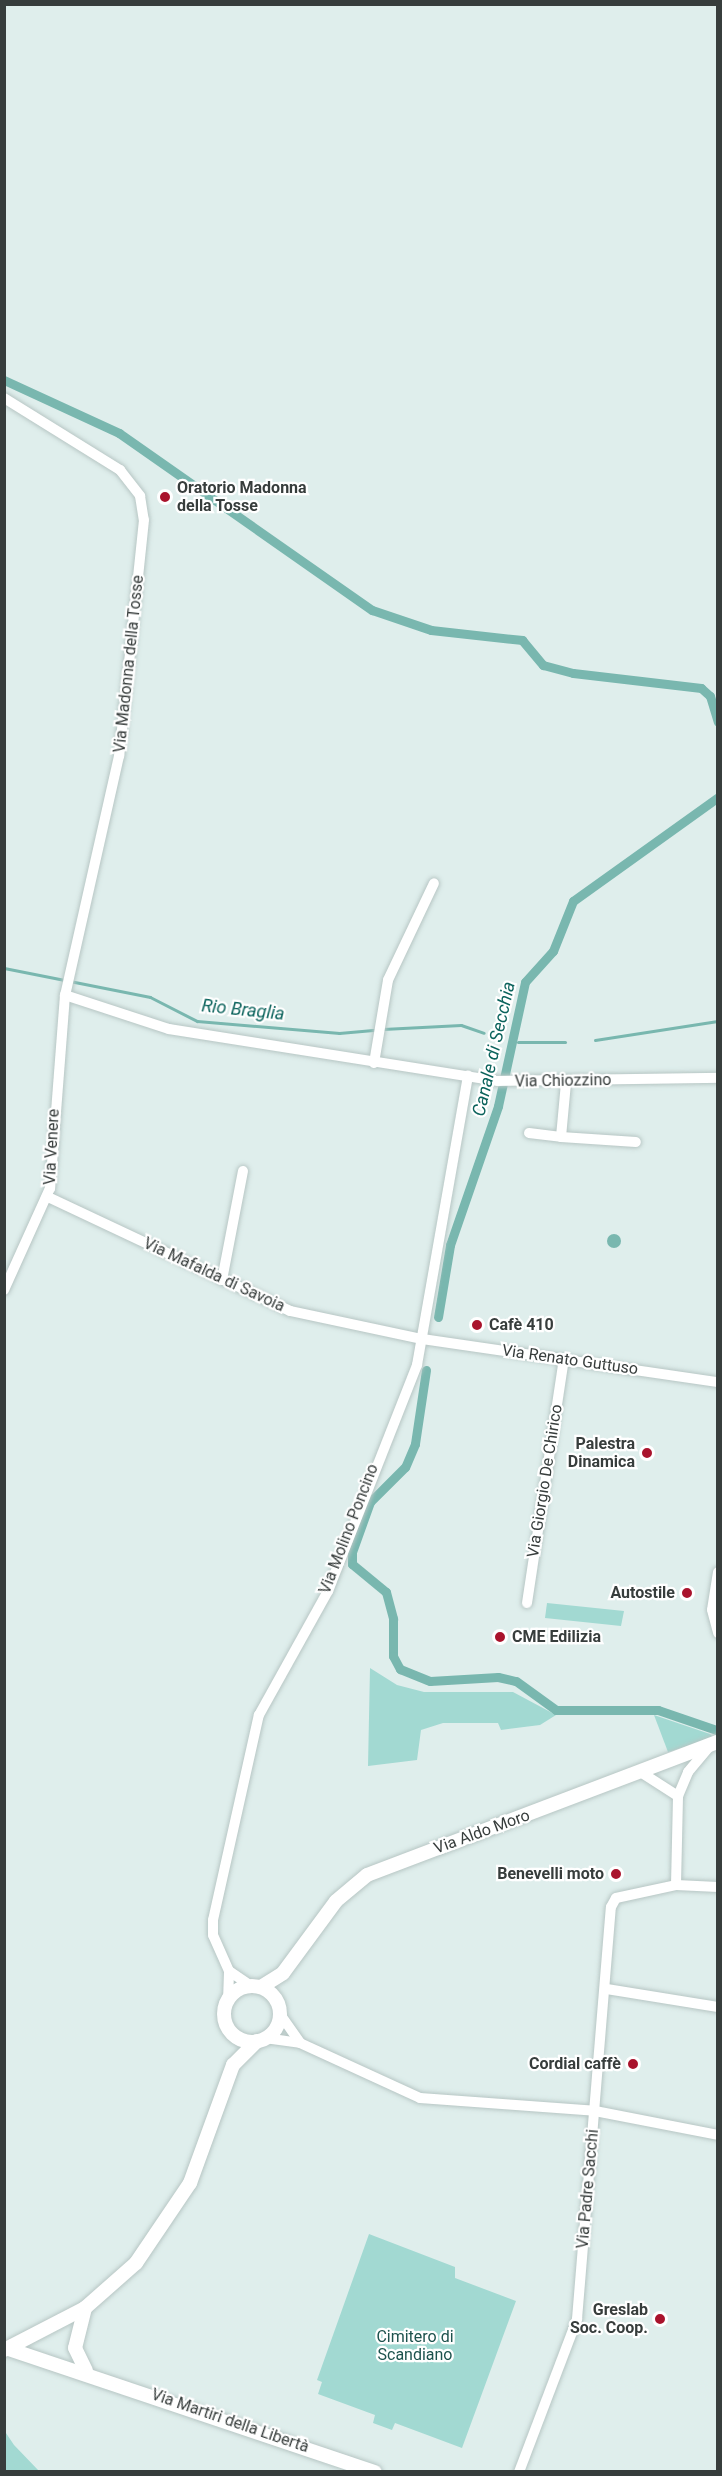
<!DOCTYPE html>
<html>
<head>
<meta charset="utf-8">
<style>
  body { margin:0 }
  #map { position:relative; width:722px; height:2476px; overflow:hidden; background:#dfeeec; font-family:Roboto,sans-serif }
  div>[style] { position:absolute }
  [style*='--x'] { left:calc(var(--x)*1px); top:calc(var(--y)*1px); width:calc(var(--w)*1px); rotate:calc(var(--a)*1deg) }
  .green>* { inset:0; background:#a2d9d2 }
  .water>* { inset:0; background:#79b7af }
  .round { border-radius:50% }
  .stream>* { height:3px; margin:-1.5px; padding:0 1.5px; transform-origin:1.5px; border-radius:1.5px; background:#79b7af }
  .canal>* { height:9px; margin:-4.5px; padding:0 4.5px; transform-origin:4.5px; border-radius:4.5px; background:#79b7af }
  .roads { filter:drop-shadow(0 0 2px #b7c6c4) drop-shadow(0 0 2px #b7c6c4) }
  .street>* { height:10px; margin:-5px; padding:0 5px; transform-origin:5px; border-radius:5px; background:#fff }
  .secondary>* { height:14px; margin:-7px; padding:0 7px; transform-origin:7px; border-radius:7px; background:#fff }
  .secondary>.ring { margin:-7px; padding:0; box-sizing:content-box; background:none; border:14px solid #fff; border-radius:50% }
  .dots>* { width:16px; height:16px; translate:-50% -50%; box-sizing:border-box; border:3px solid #fff; border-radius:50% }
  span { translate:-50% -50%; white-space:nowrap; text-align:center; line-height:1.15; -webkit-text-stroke:4.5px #fff; paint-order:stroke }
  .poi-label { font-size:16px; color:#373d3c; font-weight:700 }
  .left { translate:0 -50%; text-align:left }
  .right { translate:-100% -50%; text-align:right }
  .street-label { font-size:16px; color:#373d3c }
  .park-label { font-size:16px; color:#1c524d }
  .water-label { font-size:18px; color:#0b635c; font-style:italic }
  .frame { position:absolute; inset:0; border:6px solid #373d3c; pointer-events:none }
</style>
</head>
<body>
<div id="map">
  <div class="green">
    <div style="clip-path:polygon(547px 1603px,624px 1611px,621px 1626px,545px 1618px)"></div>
    <div style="clip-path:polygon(370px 1668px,397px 1685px,424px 1692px,513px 1692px,556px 1715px,540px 1725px,501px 1730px,498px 1723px,443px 1723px,421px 1730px,417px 1760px,368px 1766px)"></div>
    <div style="clip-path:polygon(654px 1715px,710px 1734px,714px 1738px,668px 1752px)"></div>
    <div style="clip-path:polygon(369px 2234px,455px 2267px,455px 2278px,516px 2301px,462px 2448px,395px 2423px,392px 2430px,373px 2423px,375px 2415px,318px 2394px,322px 2382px,317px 2380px)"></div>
    <div style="clip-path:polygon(4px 2430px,14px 2445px,39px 2471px,5px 2471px)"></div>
  </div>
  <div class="water">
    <div class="round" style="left:607px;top:1234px;width:14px;height:14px"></div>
  </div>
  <div class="stream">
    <div style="--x:4;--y:968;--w:149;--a:11.2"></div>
    <div style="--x:150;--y:997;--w:53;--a:27.1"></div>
    <div style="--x:197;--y:1021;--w:143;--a:4.8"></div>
    <div style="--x:339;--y:1033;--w:37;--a:-5"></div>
    <div style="--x:383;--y:1029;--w:78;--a:-2.9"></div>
    <div style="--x:461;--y:1025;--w:24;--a:19"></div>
    <div style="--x:595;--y:1040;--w:124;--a:-8.8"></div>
    <div style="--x:518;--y:1042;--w:47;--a:0"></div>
  </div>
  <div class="canal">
    <div style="--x:4;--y:380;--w:127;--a:24.7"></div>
    <div style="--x:119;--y:433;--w:309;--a:35"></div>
    <div style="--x:372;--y:610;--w:62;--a:18.7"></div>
    <div style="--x:431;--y:630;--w:92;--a:6.3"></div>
    <div style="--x:522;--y:640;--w:33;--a:50"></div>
    <div style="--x:543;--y:665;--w:31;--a:15"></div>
    <div style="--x:573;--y:673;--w:129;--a:6.7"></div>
    <div style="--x:701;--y:688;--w:12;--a:42"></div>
    <div style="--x:710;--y:696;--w:27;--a:73"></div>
    <div style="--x:438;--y:1317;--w:73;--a:-80.5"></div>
    <div style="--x:450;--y:1245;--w:147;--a:-70.9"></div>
    <div style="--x:498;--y:1106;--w:127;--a:-77.7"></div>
    <div style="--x:525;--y:982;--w:42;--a:-47.9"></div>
    <div style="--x:553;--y:951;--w:54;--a:-68.2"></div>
    <div style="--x:573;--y:901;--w:178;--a:-35.6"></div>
    <div style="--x:426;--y:1370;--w:75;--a:98.5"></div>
    <div style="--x:415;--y:1444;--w:25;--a:113"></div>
    <div style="--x:405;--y:1467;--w:49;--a:135"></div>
    <div style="--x:370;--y:1502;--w:53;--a:109.8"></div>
    <div style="--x:352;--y:1552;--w:12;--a:90"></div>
    <div style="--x:352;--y:1564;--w:44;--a:39.5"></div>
    <div style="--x:386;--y:1592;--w:28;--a:75"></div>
    <div style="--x:393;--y:1619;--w:37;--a:90"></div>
    <div style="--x:393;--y:1656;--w:15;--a:62"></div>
    <div style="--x:400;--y:1669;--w:32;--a:22"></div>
    <div style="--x:430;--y:1681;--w:68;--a:-3.4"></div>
    <div style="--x:498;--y:1677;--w:18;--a:13"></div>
    <div style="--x:516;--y:1681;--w:49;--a:35.9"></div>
    <div style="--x:556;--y:1710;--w:102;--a:0"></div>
    <div style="--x:658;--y:1710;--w:61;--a:19"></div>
  </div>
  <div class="roads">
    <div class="street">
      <div style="--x:4;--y:398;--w:137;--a:31.8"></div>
      <div style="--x:120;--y:470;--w:33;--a:52"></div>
      <div style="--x:140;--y:496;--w:24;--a:81"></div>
      <div style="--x:144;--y:520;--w:237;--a:96"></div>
      <div style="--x:119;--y:756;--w:245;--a:102.7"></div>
      <div style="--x:65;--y:995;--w:194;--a:94.4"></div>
      <div style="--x:50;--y:1188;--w:112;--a:114.3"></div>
      <div style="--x:65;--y:995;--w:109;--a:18.1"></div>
      <div style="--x:169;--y:1029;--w:333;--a:9"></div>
      <div style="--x:498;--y:1081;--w:220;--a:-0.8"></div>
      <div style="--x:374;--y:1063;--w:84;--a:-80.4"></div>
      <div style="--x:388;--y:980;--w:107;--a:-64.6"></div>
      <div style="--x:566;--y:1083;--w:54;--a:95.3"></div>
      <div style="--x:561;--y:1137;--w:75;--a:3.8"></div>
      <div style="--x:529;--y:1133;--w:32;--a:7"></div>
      <div style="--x:48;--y:1197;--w:268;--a:25.2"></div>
      <div style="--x:290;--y:1311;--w:135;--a:12"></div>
      <div style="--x:422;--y:1339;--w:299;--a:8.3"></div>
      <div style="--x:222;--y:1280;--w:111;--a:-79.1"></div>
      <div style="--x:718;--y:1572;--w:38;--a:99"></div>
      <div style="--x:712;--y:1610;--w:24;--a:75"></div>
      <div style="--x:527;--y:1603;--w:247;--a:-81.4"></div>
      <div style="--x:642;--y:1773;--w:43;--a:32.6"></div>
      <div style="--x:676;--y:1885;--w:42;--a:2.7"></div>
      <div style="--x:229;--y:1971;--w:27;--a:34"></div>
      <div style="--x:607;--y:1989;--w:112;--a:9.2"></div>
      <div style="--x:228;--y:2001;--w:30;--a:-88"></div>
      <div style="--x:229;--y:1971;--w:39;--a:-114"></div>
      <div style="--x:213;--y:1935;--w:15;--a:-90"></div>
      <div style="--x:213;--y:1920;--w:210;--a:-77.4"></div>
      <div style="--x:259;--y:1715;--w:142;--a:-60.9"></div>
      <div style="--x:328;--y:1591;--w:243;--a:-68.5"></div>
      <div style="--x:417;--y:1365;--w:294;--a:-80"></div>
      <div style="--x:280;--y:2014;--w:35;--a:55"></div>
      <div style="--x:265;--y:2038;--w:35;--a:8"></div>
      <div style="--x:300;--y:2043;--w:132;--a:24.6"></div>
      <div style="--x:420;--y:2098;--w:175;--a:4.2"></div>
      <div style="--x:595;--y:2111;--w:125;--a:11"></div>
      <div style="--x:519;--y:2472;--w:164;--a:-69.2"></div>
      <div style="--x:577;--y:2319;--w:413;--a:-85.3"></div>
      <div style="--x:611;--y:1907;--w:10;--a:-61"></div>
      <div style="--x:616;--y:1898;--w:61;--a:-12.2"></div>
      <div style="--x:676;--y:1885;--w:89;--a:-88.7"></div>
      <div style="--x:678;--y:1796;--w:26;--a:-67"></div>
      <div style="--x:688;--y:1772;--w:31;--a:-50"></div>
    </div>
    <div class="secondary">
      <div class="ring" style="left:224px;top:1986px;width:42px;height:42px"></div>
      <div style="--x:261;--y:1987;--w:26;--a:-32"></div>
      <div style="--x:283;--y:1973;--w:89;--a:-53.6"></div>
      <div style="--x:336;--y:1901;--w:40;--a:-40"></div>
      <div style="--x:367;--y:1875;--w:375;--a:-20.8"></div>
      <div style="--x:85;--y:2308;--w:41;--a:104"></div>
      <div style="--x:75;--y:2348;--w:25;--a:64"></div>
      <div style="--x:9;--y:2349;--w:386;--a:18.6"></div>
      <div style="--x:4;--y:2350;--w:91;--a:-27.4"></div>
      <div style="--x:85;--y:2308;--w:68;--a:-41.4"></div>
      <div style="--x:136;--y:2263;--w:97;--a:-56"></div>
      <div style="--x:190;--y:2183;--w:126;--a:-70"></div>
      <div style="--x:233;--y:2065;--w:34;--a:-45"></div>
    </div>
  </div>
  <div class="dots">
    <div style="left:165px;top:497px;background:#a9132c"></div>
    <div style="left:477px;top:1325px;background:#a9132c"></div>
    <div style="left:647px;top:1453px;background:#a9132c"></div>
    <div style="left:687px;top:1593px;background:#a9132c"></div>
    <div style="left:500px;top:1637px;background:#a9132c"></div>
    <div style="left:616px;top:1874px;background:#a9132c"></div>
    <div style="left:633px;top:2064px;background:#a9132c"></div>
    <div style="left:660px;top:2319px;background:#a9132c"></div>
  </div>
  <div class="poi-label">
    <span class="left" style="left:177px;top:497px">Oratorio Madonna<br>della Tosse</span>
    <span class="left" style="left:489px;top:1325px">Cafè 410</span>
    <span class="right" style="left:635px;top:1453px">Palestra<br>Dinamica</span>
    <span class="right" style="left:675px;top:1593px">Autostile</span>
    <span class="left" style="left:512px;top:1637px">CME Edilizia</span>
    <span class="right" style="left:604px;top:1874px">Benevelli moto</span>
    <span class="right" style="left:621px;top:2064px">Cordial caffè</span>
    <span class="right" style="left:648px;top:2319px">Greslab<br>Soc. Coop.</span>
  </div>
  <div class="street-label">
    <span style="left:129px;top:664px;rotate:-84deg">Via Madonna della Tosse</span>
    <span style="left:563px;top:1081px;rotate:-1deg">Via Chiozzino</span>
    <span style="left:52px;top:1147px;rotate:-87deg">Via Venere</span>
    <span style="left:214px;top:1275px;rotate:25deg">Via Mafalda di Savoia</span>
    <span style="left:570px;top:1360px;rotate:8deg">Via Renato Guttuso</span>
    <span style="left:545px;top:1481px;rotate:-81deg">Via Giorgio De Chirico</span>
    <span style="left:349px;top:1529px;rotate:-69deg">Via Molino Poncino</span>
    <span style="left:482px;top:1832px;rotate:-20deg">Via Aldo Moro</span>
    <span style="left:588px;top:2189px;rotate:-85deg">Via Padre Sacchi</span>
    <span style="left:230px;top:2421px;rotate:19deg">Via Martiri della Libertà</span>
  </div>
  <div class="park-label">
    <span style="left:415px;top:2346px">Cimitero di<br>Scandiano</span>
  </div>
  <div class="water-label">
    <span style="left:243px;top:1010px;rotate:6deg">Rio Braglia</span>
    <span style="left:494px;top:1049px;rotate:-77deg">Canale di Secchia</span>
  </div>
  <div class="frame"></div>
</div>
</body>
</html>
